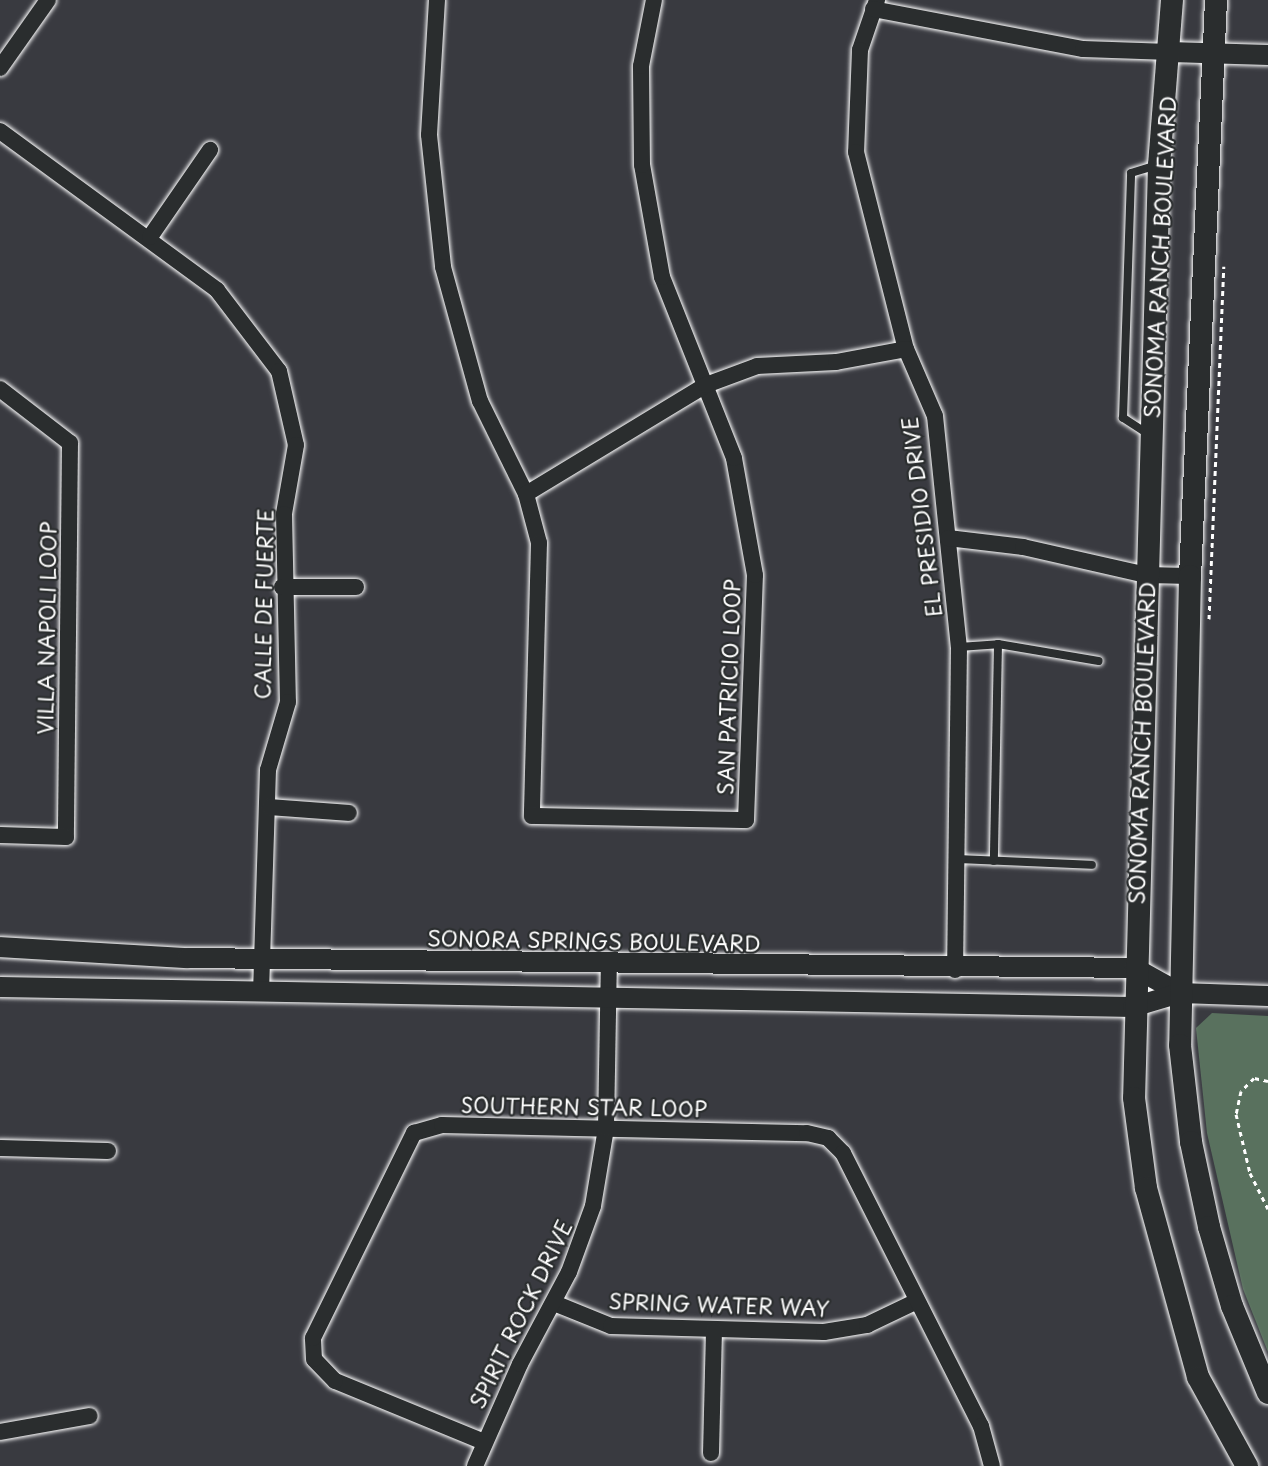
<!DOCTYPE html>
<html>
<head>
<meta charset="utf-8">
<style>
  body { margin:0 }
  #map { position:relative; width:1268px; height:1466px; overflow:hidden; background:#393a40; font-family:"Playpen Sans",sans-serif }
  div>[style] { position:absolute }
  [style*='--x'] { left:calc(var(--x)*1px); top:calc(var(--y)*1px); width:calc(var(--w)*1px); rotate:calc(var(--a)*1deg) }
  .green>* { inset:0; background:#59715e }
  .path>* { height:3px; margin-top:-1.5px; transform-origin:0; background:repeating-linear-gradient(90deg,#fff 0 4.5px,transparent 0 9px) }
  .roads { filter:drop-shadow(0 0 2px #fff) drop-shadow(0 0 2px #fff) }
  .service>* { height:8px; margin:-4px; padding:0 4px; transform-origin:4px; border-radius:4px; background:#2a2d2e }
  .minor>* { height:16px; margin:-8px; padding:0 8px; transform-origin:8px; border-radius:8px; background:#2a2d2e }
  .tertiary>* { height:20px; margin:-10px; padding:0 10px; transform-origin:10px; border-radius:10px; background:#2a2d2e }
  .secondary>* { height:22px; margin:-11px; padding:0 11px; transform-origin:11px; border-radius:11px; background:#2a2d2e }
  span { translate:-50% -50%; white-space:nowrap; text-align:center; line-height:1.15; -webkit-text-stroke:4.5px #2a2d2e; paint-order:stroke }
  .street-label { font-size:21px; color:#fff }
</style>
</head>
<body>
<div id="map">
  <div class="green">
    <div style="clip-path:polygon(1212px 1013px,1268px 1016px,1268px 1352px,1243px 1289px,1207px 1133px,1196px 1028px)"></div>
  </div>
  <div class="path">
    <div style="--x:1209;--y:619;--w:353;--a:-87.6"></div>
    <div style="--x:1268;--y:1081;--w:14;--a:-168"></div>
    <div style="--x:1254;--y:1078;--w:18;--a:135"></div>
    <div style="--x:1241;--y:1091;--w:24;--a:102"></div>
    <div style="--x:1236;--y:1114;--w:61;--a:76.7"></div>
    <div style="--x:1250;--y:1173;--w:40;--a:63.4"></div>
  </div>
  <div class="roads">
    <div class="service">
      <div style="--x:1148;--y:434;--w:30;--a:-147"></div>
      <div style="--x:1123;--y:418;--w:245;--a:-88.1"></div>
      <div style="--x:1131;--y:173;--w:27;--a:-17"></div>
      <div style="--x:998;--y:644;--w:102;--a:9.6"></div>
      <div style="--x:959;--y:647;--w:39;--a:-4"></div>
      <div style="--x:998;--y:644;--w:217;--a:91.1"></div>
      <div style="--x:956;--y:859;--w:136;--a:2.5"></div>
    </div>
    <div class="minor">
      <div style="--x:437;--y:0;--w:135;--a:93.4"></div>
      <div style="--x:429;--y:135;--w:133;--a:83.9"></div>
      <div style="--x:443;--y:267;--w:139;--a:74.6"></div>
      <div style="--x:480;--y:401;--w:104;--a:63.7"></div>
      <div style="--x:526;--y:494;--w:51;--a:75.1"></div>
      <div style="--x:539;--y:543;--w:273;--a:91.5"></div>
      <div style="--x:532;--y:816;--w:214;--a:1.1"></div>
      <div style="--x:746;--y:820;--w:245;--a:-87.9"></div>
      <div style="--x:755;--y:575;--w:119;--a:-100.2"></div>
      <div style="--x:734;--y:458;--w:195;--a:-111.7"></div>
      <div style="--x:662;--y:277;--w:114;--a:-100.1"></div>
      <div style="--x:642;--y:165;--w:99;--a:-90.6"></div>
      <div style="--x:641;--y:66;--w:67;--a:-78.9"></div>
      <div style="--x:877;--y:0;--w:53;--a:108.8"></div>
      <div style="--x:860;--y:50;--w:102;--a:92.2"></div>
      <div style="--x:856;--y:152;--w:203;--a:75.8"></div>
      <div style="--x:906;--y:349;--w:73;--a:66.6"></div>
      <div style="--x:935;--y:416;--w:232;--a:84.1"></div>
      <div style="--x:959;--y:647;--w:323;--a:90.7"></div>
      <div style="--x:873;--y:9;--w:214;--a:10.8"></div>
      <div style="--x:1083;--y:49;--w:87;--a:2"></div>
      <div style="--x:0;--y:68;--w:83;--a:-54.8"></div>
      <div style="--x:0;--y:131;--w:269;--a:36.2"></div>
      <div style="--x:217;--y:290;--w:102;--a:52.6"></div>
      <div style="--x:279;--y:371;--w:76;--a:77.1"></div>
      <div style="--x:296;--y:445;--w:70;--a:99.9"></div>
      <div style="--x:284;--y:514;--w:188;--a:88.8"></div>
      <div style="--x:288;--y:702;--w:71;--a:106.4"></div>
      <div style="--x:268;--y:770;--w:223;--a:91.8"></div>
      <div style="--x:150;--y:237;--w:106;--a:-55.4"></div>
      <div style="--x:0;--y:389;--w:88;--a:37.6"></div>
      <div style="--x:70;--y:443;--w:394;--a:90.6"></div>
      <div style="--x:66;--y:837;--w:66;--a:-178.3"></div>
      <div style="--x:526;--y:494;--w:210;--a:-31.2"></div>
      <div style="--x:706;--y:385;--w:54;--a:-20.4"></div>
      <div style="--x:757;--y:366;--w:79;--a:-2.9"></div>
      <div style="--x:836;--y:362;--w:71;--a:-10.5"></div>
      <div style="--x:948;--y:538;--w:76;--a:6.8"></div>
      <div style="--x:1023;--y:547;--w:126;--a:12.8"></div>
      <div style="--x:1146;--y:575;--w:44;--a:1.3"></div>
      <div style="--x:282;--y:587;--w:74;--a:0"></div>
      <div style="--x:270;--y:807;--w:79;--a:4.3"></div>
      <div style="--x:0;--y:1148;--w:108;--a:1.6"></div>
      <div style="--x:554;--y:1303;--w:61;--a:22"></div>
      <div style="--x:611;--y:1326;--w:213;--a:1.6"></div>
      <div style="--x:824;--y:1332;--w:44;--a:-9.2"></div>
      <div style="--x:867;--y:1325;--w:55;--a:-25.6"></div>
      <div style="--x:0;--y:1432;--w:91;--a:-10.1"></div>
      <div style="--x:484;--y:1442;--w:161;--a:-157.7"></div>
      <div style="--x:335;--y:1381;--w:30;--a:-134"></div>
      <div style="--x:314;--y:1359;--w:21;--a:-93"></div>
      <div style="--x:313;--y:1338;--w:229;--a:-63.8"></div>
      <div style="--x:414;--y:1133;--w:29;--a:-16"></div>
      <div style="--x:442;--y:1125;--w:365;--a:1.3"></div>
      <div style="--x:807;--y:1133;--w:22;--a:13"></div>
      <div style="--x:828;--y:1138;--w:21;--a:45"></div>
      <div style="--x:843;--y:1153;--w:306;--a:63.2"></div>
      <div style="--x:981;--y:1426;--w:41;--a:74.6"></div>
      <div style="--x:711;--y:1453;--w:123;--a:-88.6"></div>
      <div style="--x:475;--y:1466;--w:111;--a:-66.2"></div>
      <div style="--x:520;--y:1364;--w:104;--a:-62"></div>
      <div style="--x:569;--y:1272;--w:70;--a:-70"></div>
      <div style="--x:593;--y:1206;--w:79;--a:-80.5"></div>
      <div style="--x:606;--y:1128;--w:164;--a:-89"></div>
    </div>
    <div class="tertiary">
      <div style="--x:1170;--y:52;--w:98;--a:1.8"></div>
      <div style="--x:0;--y:947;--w:187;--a:3.4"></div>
      <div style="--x:187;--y:958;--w:948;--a:0.6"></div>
      <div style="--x:1135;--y:968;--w:51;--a:29.1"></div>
      <div style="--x:0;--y:987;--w:1133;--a:1.01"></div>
      <div style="--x:1133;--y:1007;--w:49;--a:-16.6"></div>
      <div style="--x:1180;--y:993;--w:88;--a:2"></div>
    </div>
    <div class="secondary">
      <div style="--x:1172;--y:0;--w:166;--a:94.5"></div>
      <div style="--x:1159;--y:165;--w:933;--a:91.53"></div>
      <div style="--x:1134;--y:1098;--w:91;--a:82.4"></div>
      <div style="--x:1146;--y:1188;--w:196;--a:74.6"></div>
      <div style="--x:1198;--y:1377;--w:102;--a:61.2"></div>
      <div style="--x:1216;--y:0;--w:577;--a:92.58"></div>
      <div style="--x:1190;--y:576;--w:469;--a:91.2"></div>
      <div style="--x:1180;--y:1045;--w:98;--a:83.5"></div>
      <div style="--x:1191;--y:1142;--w:87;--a:78"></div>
      <div style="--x:1209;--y:1227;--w:82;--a:73.8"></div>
      <div style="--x:1232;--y:1306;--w:94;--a:67.5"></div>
    </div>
  </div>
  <div class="street-label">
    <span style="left:1159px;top:257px;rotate:-87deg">SONOMA RANCH BOULEVARD</span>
    <span style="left:921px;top:517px;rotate:-97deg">EL PRESIDIO DRIVE</span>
    <span style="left:263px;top:604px;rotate:-89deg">CALLE DE FUERTE</span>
    <span style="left:46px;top:628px;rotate:-89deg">VILLA NAPOLI LOOP</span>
    <span style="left:728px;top:687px;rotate:-88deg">SAN PATRICIO LOOP</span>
    <span style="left:1141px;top:743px;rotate:-88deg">SONOMA RANCH BOULEVARD</span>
    <span style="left:594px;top:940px;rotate:1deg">SONORA SPRINGS BOULEVARD</span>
    <span style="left:584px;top:1106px;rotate:1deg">SOUTHERN STAR LOOP</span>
    <span style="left:719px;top:1304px;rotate:2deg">SPRING WATER WAY</span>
    <span style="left:520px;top:1314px;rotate:-64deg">SPIRIT ROCK DRIVE</span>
  </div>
</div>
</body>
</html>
